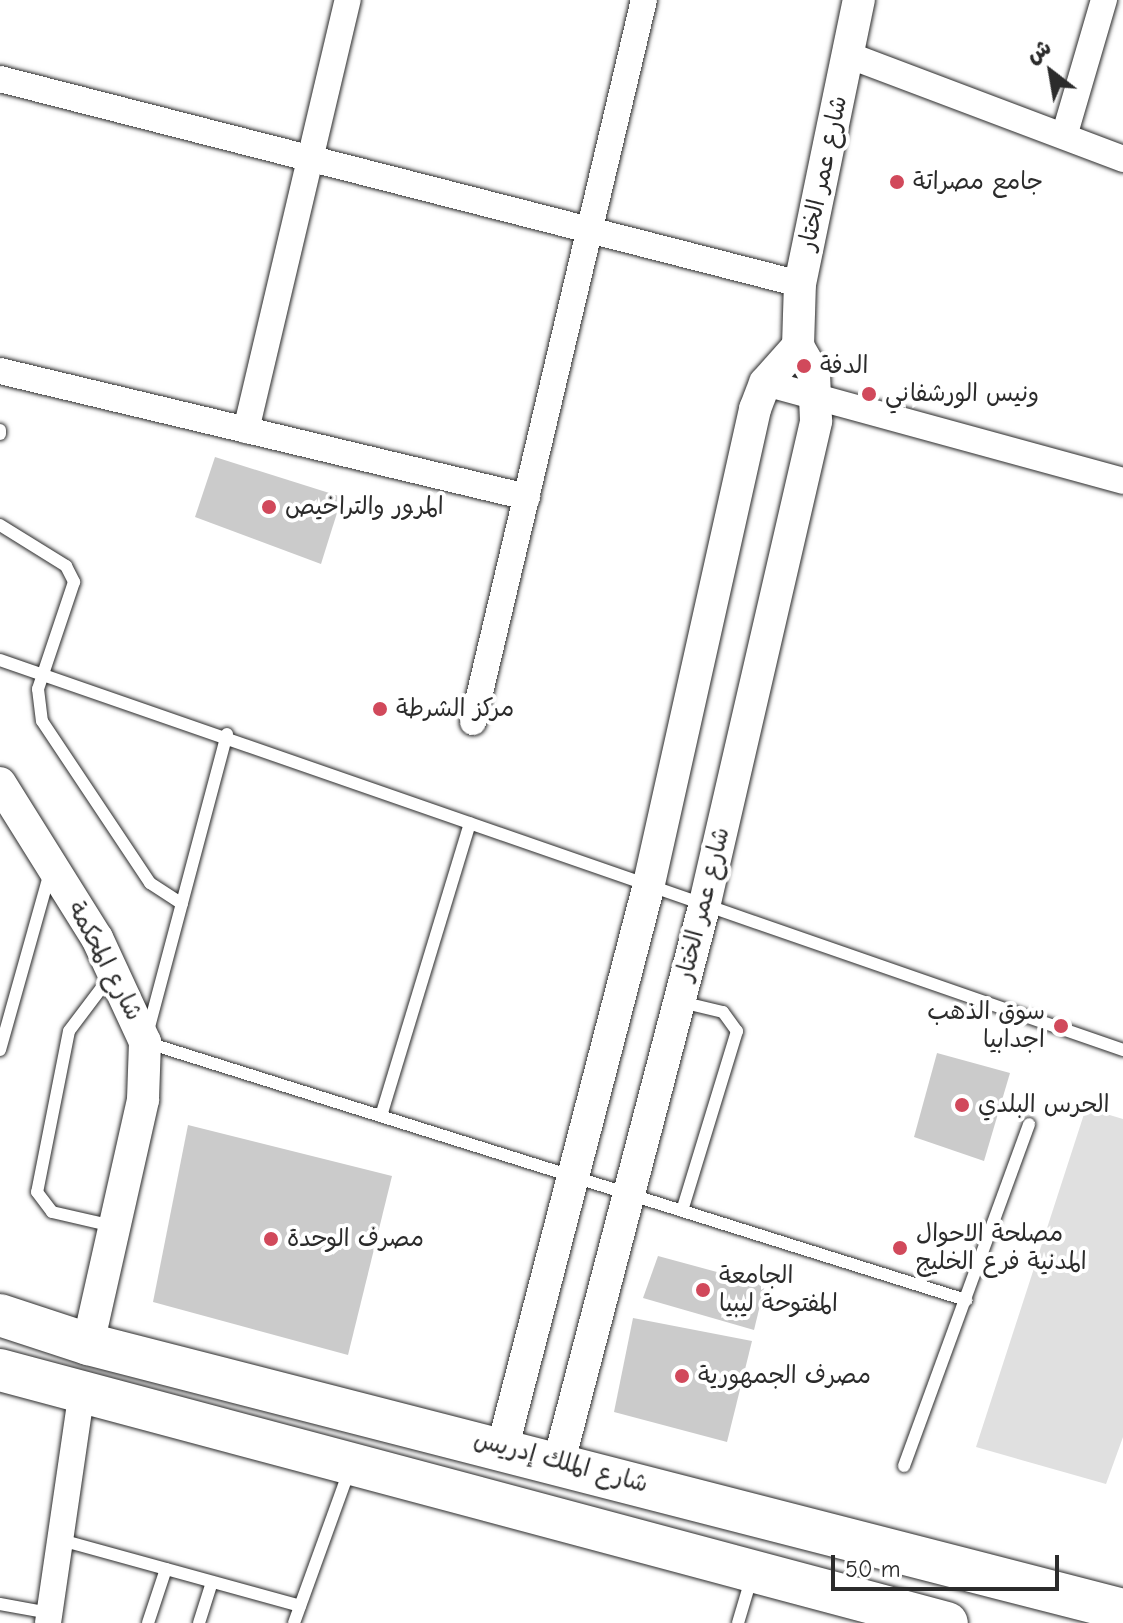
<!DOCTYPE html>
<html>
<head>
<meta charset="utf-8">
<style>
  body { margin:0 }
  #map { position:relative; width:1123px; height:1623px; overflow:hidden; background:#fff; font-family:"Comic Neue","Playpen Sans Arabic",sans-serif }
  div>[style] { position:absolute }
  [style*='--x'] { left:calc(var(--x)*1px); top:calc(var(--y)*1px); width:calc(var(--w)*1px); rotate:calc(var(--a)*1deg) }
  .green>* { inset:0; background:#e0e0e0 }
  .building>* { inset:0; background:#cbcbcb }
  .roads { filter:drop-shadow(0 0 2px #2b2b2b) drop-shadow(0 0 2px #2b2b2b) }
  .service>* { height:12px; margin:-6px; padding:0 6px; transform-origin:6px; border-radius:6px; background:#fff }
  .minor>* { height:26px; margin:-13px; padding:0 13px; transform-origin:13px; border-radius:13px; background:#fff }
  .tertiary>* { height:32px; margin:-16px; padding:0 16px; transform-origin:16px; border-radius:16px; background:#fff }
  .trunk>* { height:42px; margin:-21px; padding:0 21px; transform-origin:21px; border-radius:21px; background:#fff }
  .dots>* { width:22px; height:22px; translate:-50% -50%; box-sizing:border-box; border:4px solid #fff; border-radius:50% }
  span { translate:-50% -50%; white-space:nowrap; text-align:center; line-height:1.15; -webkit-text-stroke:8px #fff; paint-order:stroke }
  .street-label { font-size:24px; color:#2b2b2b }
  .poi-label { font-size:24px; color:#2b2b2b }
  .left { translate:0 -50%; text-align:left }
  .right { translate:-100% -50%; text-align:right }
  .north { position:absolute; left:1011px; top:32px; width:80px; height:80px; -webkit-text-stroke:6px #fff; paint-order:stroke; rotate:329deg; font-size:22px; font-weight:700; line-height:32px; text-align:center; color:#2b2b2b }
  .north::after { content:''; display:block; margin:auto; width:28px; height:36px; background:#2b2b2b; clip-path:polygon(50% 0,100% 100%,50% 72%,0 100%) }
  .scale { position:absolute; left:831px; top:1555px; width:228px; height:36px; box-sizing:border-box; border:4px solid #2b2b2b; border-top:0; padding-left:10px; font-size:24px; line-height:28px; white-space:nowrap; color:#2b2b2b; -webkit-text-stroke:6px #fff; paint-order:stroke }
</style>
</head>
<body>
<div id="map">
  <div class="green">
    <div style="clip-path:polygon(1086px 1108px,1123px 1119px,1123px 1437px,1106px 1484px,976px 1447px)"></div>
  </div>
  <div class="building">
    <div style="clip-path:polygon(215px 457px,342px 497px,321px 564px,195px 517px)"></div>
    <div style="clip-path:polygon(937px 1053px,1010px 1073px,984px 1161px,914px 1137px)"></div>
    <div style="clip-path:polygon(188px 1125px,392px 1176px,348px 1355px,153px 1302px)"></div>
    <div style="clip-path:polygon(658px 1256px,765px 1285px,754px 1330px,643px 1298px)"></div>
    <div style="clip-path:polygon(633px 1318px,752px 1341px,727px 1442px,614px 1412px)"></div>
  </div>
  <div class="roads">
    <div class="service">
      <div style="--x:0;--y:434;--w:4;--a:-90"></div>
      <div style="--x:0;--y:525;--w:78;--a:31.8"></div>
      <div style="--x:66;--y:566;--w:18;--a:63"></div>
      <div style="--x:74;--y:582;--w:113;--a:108.6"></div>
      <div style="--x:38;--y:689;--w:32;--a:83"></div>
      <div style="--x:42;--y:721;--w:195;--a:56.3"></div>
      <div style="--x:150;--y:883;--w:38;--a:33"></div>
      <div style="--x:0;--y:660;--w:1189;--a:19.15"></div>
      <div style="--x:227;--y:734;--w:319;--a:104.9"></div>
      <div style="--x:145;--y:1042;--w:861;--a:17.45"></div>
      <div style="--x:112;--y:974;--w:71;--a:127"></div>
      <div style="--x:69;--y:1031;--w:164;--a:101.2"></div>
      <div style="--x:37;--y:1192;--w:25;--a:53"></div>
      <div style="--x:52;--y:1212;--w:63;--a:12.9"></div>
      <div style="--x:681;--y:1002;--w:43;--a:13.4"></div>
      <div style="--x:723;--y:1012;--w:24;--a:54"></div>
      <div style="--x:737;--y:1031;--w:188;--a:107"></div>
      <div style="--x:0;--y:1050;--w:185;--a:-74.3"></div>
      <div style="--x:381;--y:1116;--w:306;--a:-73.1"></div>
      <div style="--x:904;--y:1466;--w:364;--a:-69.9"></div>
      <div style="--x:61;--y:1540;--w:248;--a:15.4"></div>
      <div style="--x:0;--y:1604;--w:51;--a:10.2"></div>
      <div style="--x:148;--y:1623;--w:57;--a:-71.6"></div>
      <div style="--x:199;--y:1623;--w:43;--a:-72.4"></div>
      <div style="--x:294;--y:1623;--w:165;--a:-70.1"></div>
      <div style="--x:738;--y:1623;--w:49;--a:-73.4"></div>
    </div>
    <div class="minor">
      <div style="--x:848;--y:55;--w:294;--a:20.7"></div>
      <div style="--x:0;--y:79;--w:826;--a:14.37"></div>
      <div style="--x:1065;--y:133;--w:139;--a:-73.7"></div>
      <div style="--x:0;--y:371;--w:542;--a:13.45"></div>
      <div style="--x:765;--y:383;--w:371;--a:15.3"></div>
      <div style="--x:246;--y:430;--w:442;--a:-76.7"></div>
      <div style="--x:473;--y:722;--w:742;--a:-76.68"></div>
      <div style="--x:48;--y:1623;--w:234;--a:-81.7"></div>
    </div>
    <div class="tertiary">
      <div style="--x:0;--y:783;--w:183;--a:58"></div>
      <div style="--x:97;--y:938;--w:115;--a:65.2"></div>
      <div style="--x:145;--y:1042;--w:58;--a:92"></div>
      <div style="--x:143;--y:1100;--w:250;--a:102.7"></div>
      <div style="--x:503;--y:1446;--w:577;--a:-75.43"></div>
      <div style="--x:648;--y:888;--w:491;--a:-77.4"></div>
      <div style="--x:755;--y:409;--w:28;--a:-69"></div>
      <div style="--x:765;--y:383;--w:50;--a:-48.3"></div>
      <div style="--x:559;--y:1461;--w:573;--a:-75.33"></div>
      <div style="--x:704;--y:907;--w:499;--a:-77"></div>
      <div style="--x:816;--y:421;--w:47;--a:-92.4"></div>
      <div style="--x:814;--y:374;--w:32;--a:-120"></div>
      <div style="--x:798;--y:346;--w:62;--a:-88.2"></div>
      <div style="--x:800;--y:284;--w:290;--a:-78.3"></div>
    </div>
    <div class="trunk">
      <div style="--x:0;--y:1315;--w:93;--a:18.2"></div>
      <div style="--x:88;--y:1344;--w:1069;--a:14.41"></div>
      <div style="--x:0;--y:1370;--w:980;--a:14.96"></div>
    </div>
  </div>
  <div class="dots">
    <div style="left:897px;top:182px;background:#d1495b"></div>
    <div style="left:804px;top:366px;background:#d1495b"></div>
    <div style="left:869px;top:394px;background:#d1495b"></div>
    <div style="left:269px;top:507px;background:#d1495b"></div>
    <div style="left:380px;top:709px;background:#d1495b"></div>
    <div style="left:1061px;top:1026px;background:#d1495b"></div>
    <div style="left:962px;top:1105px;background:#d1495b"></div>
    <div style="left:271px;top:1239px;background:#d1495b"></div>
    <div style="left:900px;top:1248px;background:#d1495b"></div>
    <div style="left:703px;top:1290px;background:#d1495b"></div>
    <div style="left:682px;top:1376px;background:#d1495b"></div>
  </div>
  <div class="street-label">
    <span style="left:823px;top:173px;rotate:-78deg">شارع عمر الختار</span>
    <span style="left:703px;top:904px;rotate:-76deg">شارع عمر الختار</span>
    <span style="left:105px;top:961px;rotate:62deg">شارع المحكمة</span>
    <span style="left:561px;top:1462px;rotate:15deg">شارع الملك إدريس</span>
  </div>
  <div class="poi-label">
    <span class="left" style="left:913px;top:182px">جامع مصراتة</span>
    <span class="left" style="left:820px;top:366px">الدفة</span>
    <span class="left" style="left:885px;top:394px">ونيس الورشفاني</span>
    <span class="left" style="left:285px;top:507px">المرور والتراخيص</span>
    <span class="left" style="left:396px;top:709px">مركز الشرطة</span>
    <span class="right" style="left:1045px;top:1026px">سوق الذهب<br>اجدابيا</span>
    <span class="left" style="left:978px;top:1105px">الحرس البلدي</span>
    <span class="left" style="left:916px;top:1248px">مصلحة الاحوال<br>المدنية فرع الخليج</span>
    <span class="left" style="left:287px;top:1239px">مصرف الوحدة</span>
    <span class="left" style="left:719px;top:1290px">الجامعة<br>المفتوحة ليبيا</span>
    <span class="left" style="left:698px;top:1376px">مصرف الجمهورية</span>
  </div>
  <div class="north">ش</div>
  <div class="scale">50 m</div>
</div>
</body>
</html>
